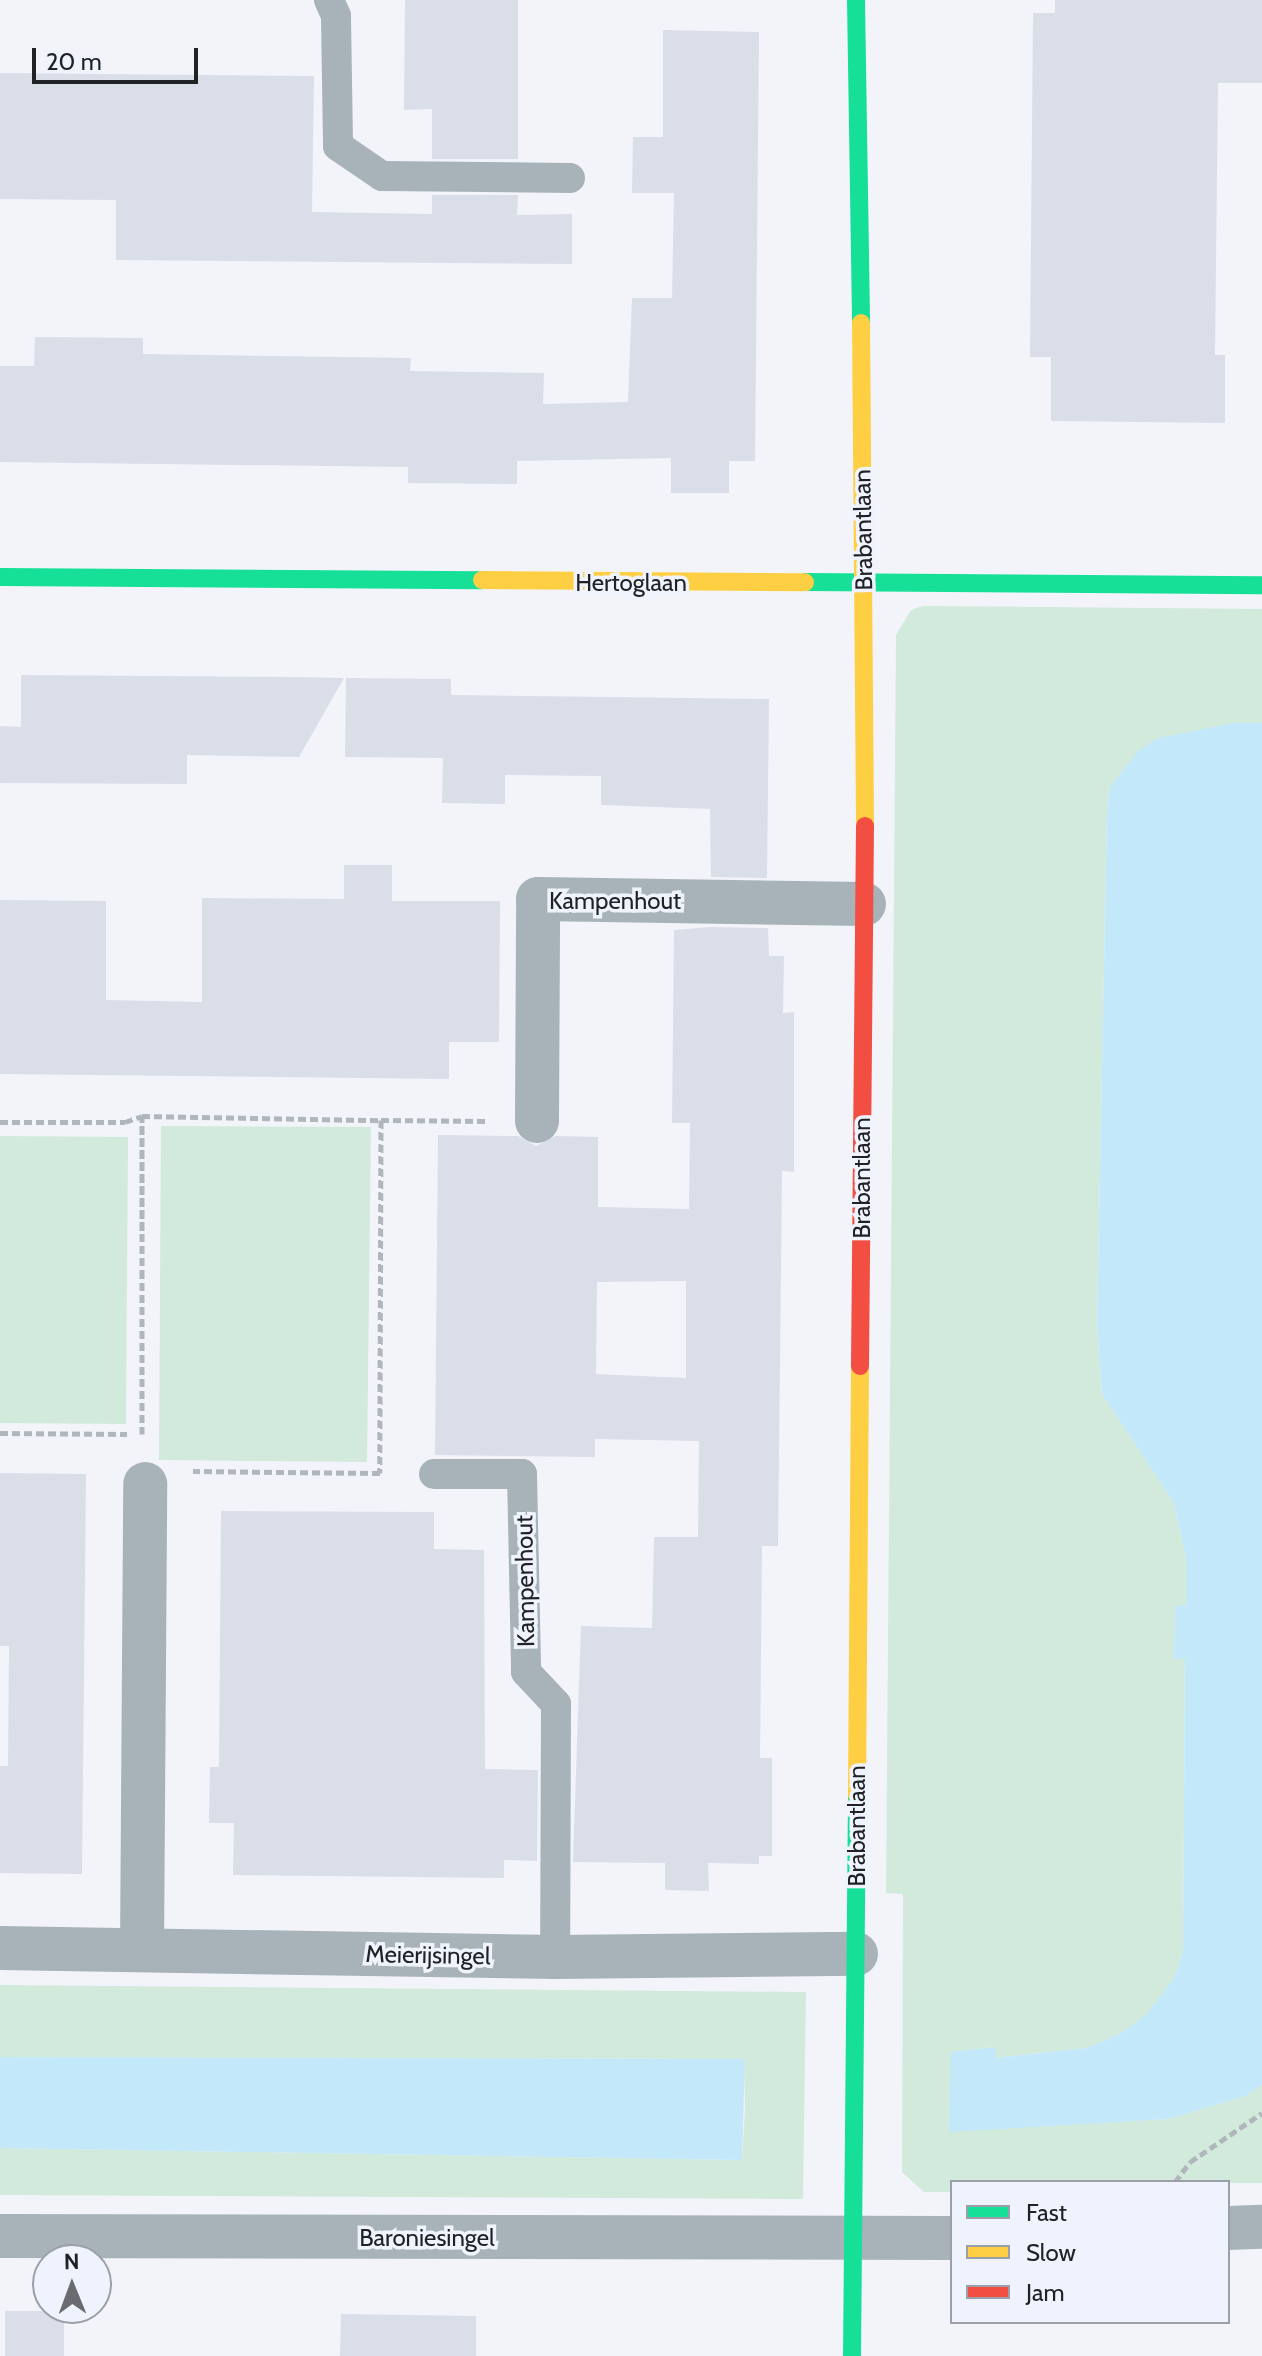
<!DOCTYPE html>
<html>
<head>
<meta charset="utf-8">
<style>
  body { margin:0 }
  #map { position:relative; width:1262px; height:2356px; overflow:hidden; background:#f2f4fa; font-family:Cabin,sans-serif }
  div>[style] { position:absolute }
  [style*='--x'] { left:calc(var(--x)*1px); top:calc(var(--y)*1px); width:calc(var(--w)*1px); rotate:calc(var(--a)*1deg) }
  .green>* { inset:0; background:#d1eadb }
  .water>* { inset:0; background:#c2e8f9 }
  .building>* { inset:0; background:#dadee9 }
  .path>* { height:5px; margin-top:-2.5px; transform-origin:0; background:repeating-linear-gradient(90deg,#afb6bc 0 8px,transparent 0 12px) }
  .lane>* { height:30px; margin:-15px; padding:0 15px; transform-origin:15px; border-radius:15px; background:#a7b3b9 }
  .street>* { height:44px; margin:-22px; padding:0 22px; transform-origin:22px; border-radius:22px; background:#a7b3b9 }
  .fast>* { height:18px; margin:-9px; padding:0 9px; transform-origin:9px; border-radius:9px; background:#16e098 }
  .slow>* { height:18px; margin:-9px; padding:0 9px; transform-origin:9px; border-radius:9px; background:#ffcf43 }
  .jam>* { height:18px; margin:-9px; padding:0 9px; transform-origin:9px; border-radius:9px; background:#f24e42 }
  span { translate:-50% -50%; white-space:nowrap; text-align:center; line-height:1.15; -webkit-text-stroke:7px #eff3fe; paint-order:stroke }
  .street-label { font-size:24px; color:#212226 }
  .legend { position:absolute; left:950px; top:2180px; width:280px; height:144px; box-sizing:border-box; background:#eff3fe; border:2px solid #9d9fa8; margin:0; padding:10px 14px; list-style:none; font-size:24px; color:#212226 }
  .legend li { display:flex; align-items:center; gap:16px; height:40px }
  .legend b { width:40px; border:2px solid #9d9fa8 }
  .north { position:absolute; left:32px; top:2244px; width:80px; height:80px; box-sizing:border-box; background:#eff3fe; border:2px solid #9d9fa8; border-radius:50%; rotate:359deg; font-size:22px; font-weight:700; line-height:32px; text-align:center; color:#212226 }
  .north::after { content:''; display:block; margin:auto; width:28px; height:36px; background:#6a6c70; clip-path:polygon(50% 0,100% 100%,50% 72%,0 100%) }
  .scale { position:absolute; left:32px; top:48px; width:166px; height:36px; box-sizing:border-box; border:4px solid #212226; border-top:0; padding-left:10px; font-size:24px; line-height:28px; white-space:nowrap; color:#212226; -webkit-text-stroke:6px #eff3fe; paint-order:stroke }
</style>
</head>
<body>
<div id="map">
  <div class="green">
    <div style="clip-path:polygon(923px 606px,1262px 609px,1262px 723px,1158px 738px,1110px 787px,1107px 812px,1097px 1325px,1102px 1394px,1173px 1501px,1186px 1557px,1186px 1606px,1175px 1606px,1174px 1658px,1185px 1658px,1183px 1953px,1174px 1978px,1147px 2015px,1120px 2034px,1086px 2048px,995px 2058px,994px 2047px,952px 2052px,949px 2131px,1169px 2119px,1245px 2096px,1262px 2085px,1262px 2183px,952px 2182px,952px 2192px,924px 2192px,902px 2172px,903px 1894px,886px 1893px,896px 635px,911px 610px)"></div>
    <div style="clip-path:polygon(161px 1126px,371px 1127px,367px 1462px,159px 1460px)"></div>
    <div style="clip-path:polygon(0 1136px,128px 1137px,126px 1424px,0 1423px)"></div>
    <div style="clip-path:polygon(0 1985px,806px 1992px,803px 2199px,0 2195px,0 2148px,742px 2160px,745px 2109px,744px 2059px,0 2057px)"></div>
  </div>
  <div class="water">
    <div style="clip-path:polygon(1234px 723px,1262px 723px,1262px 2085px,1245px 2096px,1169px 2119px,949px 2132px,951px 2052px,995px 2047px,996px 2058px,1086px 2048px,1120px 2034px,1147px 2014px,1174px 1978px,1183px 1953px,1185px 1659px,1174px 1659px,1175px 1606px,1186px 1605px,1186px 1557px,1173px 1501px,1102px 1394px,1097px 1325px,1107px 812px,1110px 787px,1138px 751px,1158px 738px)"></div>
    <div style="clip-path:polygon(0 2057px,745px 2059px,742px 2160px,0 2148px)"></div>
  </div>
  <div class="building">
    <div style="clip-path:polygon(405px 0,518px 0,518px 159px,432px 159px,432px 109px,404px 110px)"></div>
    <div style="clip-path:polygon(1055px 0,1262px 0,1262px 83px,1218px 83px,1215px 355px,1225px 355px,1225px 423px,1051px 421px,1051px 357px,1030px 357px,1033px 13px,1055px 13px)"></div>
    <div style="clip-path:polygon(663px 30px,759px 32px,755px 461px,729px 461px,729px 493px,671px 493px,671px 458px,517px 461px,517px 484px,408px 483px,408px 467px,0 462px,0 366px,34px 366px,35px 337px,143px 338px,143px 354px,411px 358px,410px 371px,544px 373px,543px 404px,628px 402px,632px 298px,672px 298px,674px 193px,632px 193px,633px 137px,663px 137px)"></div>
    <div style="clip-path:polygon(0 73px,314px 76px,312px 212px,432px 214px,432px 195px,518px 195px,517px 215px,572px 214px,572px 264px,116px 260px,116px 200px,0 199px)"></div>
    <div style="clip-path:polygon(21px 675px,292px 677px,344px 678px,299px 757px,187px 755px,187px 784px,0 783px,0 726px,21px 727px)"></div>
    <div style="clip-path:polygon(346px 678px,451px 679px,451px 695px,769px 699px,767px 878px,711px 877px,710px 809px,601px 805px,601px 776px,505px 775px,505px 804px,442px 803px,443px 758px,345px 757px)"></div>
    <div style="clip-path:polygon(344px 865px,392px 865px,392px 901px,500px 901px,499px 1042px,449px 1042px,449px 1079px,0 1074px,0 900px,106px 901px,106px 1000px,202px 1002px,202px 898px,344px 899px)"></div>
    <div style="clip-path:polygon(evenodd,712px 927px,768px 928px,769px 956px,784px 956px,783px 1013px,794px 1012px,794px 1172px,782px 1171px,778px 1546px,762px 1546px,760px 1758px,772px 1758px,772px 1856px,759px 1856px,759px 1864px,708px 1863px,709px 1891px,665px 1890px,665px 1863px,573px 1862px,581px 1626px,652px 1628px,654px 1537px,698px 1537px,699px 1441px,595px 1439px,595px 1457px,435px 1455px,438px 1135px,518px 1136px,536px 1146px,556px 1136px,598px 1137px,598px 1207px,689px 1209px,690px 1123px,672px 1123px,674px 930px,712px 927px,686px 1281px,686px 1378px,596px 1374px,597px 1282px,686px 1281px)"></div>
    <div style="clip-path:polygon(0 1473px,86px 1474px,82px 1874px,0 1873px,0 1766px,8px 1766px,9px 1646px,0 1646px)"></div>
    <div style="clip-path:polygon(221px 1511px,434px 1512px,434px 1549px,484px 1550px,485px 1769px,538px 1770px,537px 1861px,504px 1860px,504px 1878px,233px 1875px,234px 1823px,209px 1823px,210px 1767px,219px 1767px)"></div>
    <div style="clip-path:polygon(5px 2311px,64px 2311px,64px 2356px,5px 2356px)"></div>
    <div style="clip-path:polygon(341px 2314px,476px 2316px,476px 2356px,340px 2356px)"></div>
  </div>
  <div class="path">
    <div style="--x:381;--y:1120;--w:107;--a:0.5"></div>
    <div style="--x:0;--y:1122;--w:125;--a:0"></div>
    <div style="--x:125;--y:1122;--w:18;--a:-19"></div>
    <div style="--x:142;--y:1116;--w:239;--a:1"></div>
    <div style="--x:381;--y:1120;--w:353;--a:90.2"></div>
    <div style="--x:380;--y:1473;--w:187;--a:-179.4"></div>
    <div style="--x:0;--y:1433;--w:127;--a:0.5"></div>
    <div style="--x:142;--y:1434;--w:318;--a:-90"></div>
    <div style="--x:1175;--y:2182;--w:25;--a:-53"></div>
    <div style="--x:1190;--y:2162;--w:87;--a:-34.2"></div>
  </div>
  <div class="lane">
    <div style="--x:329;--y:0;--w:17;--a:66"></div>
    <div style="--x:336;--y:16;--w:130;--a:89.1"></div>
    <div style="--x:338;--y:146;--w:53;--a:34.3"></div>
    <div style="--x:382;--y:176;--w:188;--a:0.6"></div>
    <div style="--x:434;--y:1474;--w:88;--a:0"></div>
    <div style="--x:522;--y:1474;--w:198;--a:88.8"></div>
    <div style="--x:526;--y:1672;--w:44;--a:46.8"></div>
    <div style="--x:556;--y:1704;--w:253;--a:90.2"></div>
  </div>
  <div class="street">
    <div style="--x:537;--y:1121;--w:222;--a:-89.7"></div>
    <div style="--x:538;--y:899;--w:326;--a:0.9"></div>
    <div style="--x:0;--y:1948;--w:555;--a:0.93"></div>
    <div style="--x:555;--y:1957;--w:301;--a:-0.6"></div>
    <div style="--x:142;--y:1950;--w:466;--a:-89.6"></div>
    <div style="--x:1228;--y:2228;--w:34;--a:-2"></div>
    <div style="--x:0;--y:2236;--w:952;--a:0.12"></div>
  </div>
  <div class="fast">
    <div style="--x:856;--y:0;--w:323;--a:89.1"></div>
    <div style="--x:0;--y:577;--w:482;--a:0.4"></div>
    <div style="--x:805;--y:582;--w:457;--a:0.4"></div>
    <div style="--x:852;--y:2356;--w:561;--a:-89.49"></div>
  </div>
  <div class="slow">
    <div style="--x:861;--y:323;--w:503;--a:89.54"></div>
    <div style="--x:482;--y:580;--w:323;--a:0.4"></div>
    <div style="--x:857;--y:1795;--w:429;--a:-89.6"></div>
  </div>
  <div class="jam">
    <div style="--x:860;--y:1366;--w:540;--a:-89.47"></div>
  </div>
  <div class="street-label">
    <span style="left:863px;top:530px;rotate:-91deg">Brabantlaan</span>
    <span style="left:631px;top:583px">Hertoglaan</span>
    <span style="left:615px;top:901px">Kampenhout</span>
    <span style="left:862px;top:1178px;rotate:-90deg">Brabantlaan</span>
    <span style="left:525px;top:1581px;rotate:-91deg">Kampenhout</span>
    <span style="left:857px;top:1826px;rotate:-90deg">Brabantlaan</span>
    <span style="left:428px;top:1955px;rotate:1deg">Meierijsingel</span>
    <span style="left:427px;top:2238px">Baroniesingel</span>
  </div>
  <ul class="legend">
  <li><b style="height:10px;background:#16e098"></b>Fast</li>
  <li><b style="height:10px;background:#ffcf43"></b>Slow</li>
  <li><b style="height:10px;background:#f24e42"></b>Jam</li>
  </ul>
  <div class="north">N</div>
  <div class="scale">20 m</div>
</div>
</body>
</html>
